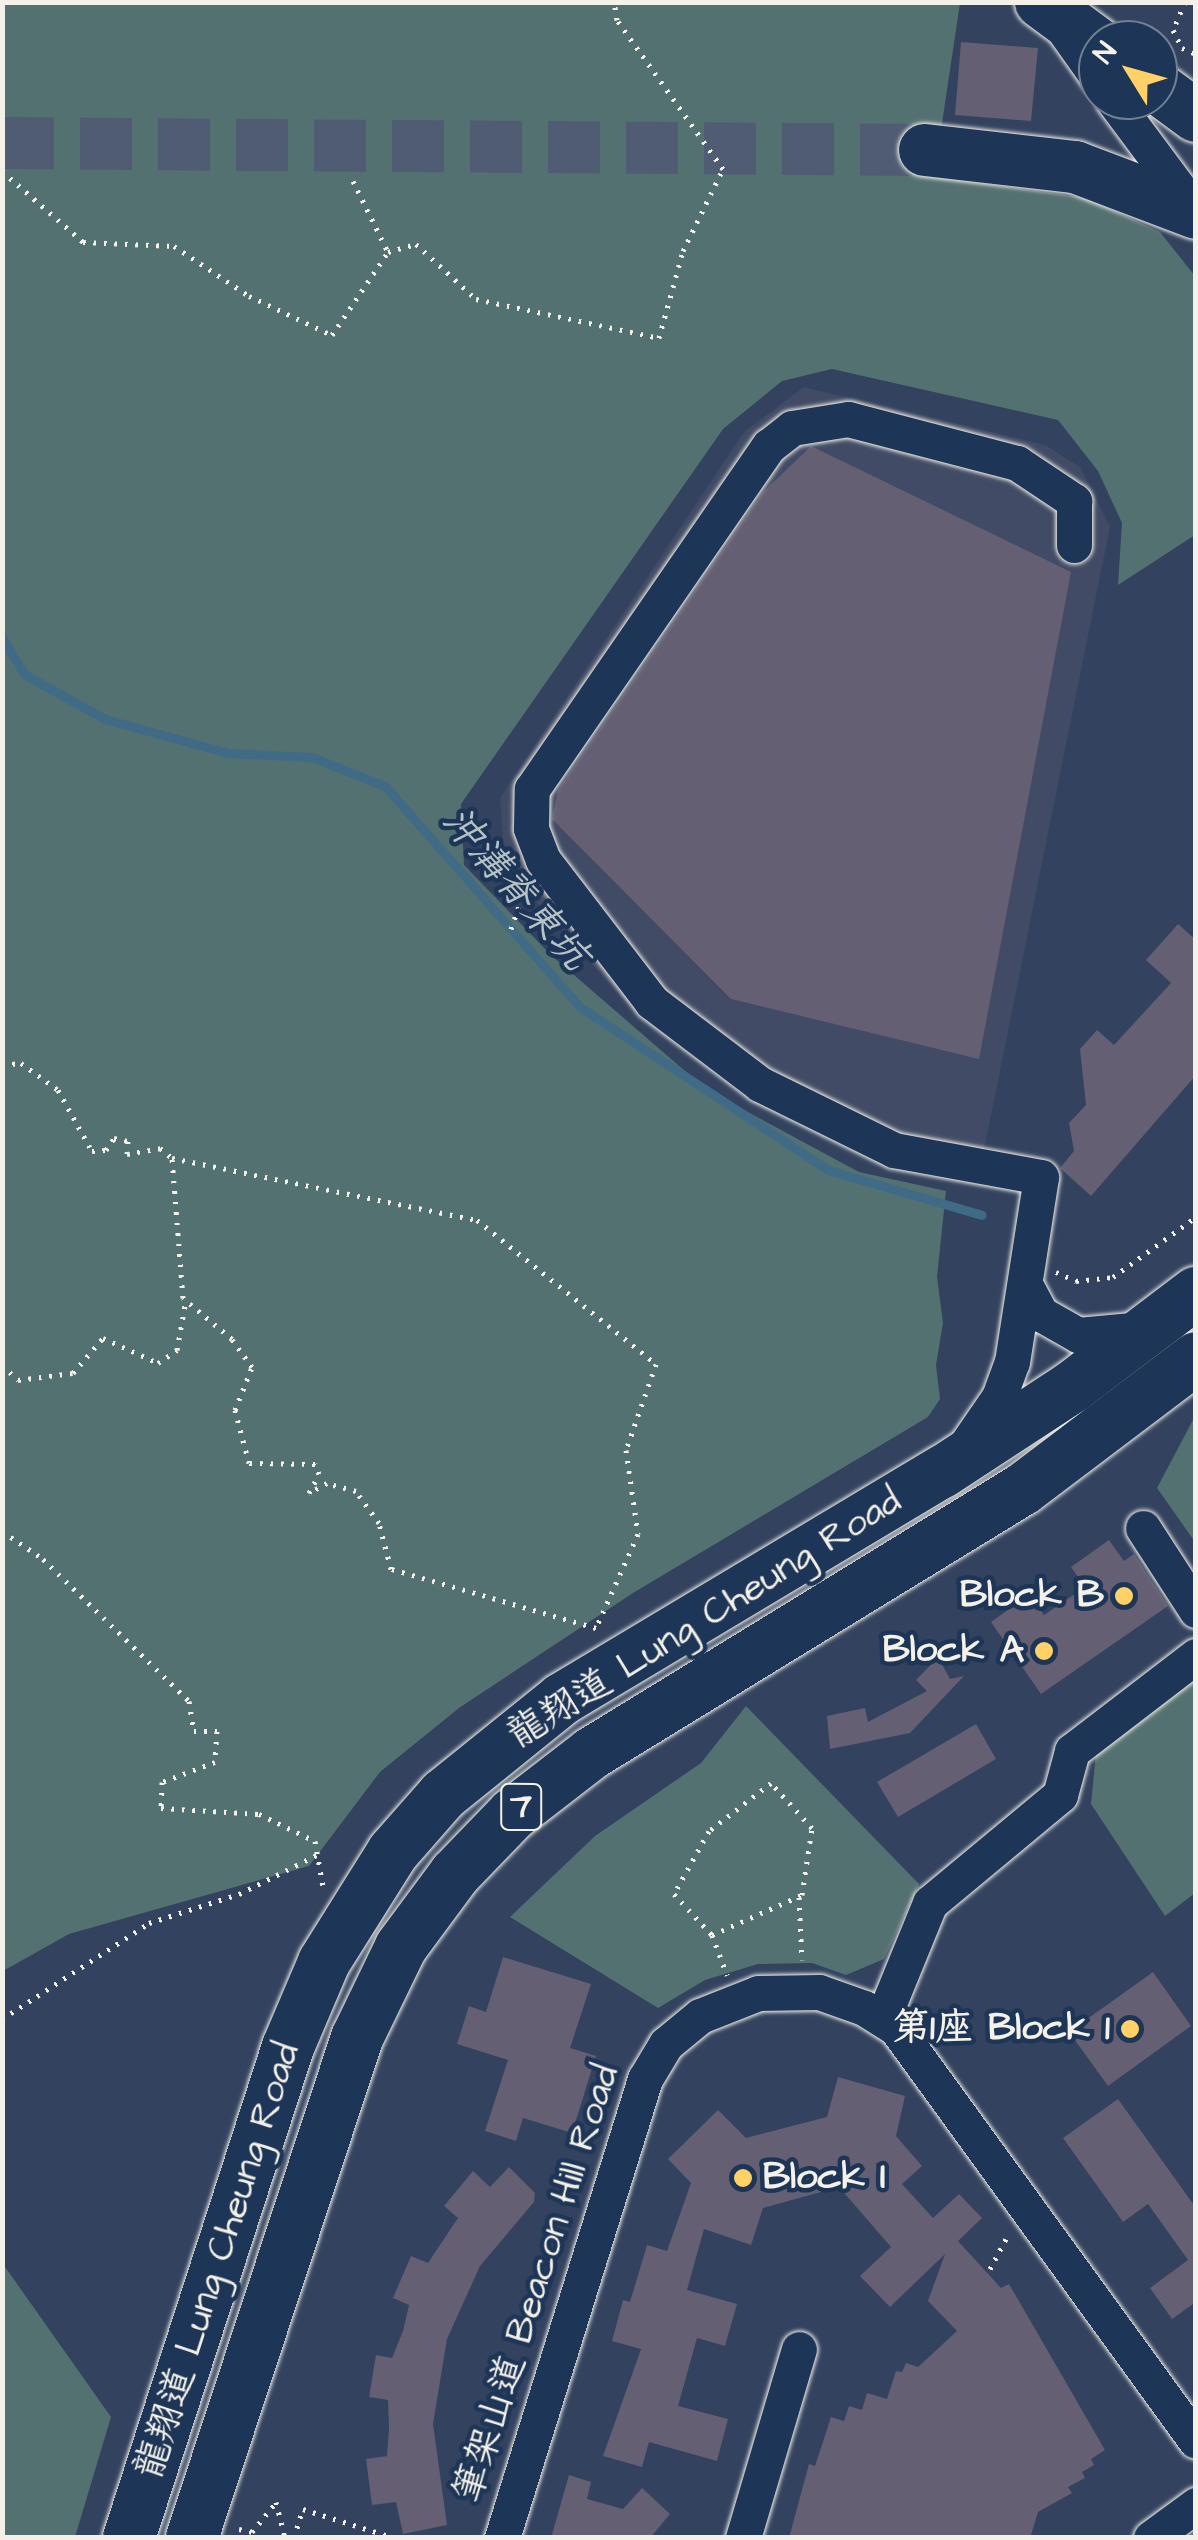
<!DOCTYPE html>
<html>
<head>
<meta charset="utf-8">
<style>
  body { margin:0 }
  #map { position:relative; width:1198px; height:2540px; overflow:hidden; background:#32425f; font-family:"Architects Daughter","LXGW WenKai TC",sans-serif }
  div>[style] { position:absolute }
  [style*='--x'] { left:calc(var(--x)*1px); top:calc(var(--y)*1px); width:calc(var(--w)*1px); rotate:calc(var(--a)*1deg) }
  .built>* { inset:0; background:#414b65 }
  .green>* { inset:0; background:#537170 }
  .stream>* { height:9px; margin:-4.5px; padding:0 4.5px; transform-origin:4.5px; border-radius:4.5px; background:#406b86 }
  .building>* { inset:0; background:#645f72 }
  .highway-tunnel>* { height:52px; margin-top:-26px; transform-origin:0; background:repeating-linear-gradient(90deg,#4f5c74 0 52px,transparent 0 78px) }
  .path>* { height:5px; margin-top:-2.5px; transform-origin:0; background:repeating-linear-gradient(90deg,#f4f1e8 0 2.5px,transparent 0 10.5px) }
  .roads { filter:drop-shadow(0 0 2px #f4f1e8) drop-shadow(0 0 2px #f4f1e8) }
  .minor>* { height:35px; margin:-17.5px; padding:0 17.5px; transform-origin:17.5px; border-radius:17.5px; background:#1d3557 }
  .highway>* { height:52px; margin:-26px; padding:0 26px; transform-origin:26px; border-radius:26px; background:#1d3557 }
  .dots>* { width:28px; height:28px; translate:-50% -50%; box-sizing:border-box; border:5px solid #1d3557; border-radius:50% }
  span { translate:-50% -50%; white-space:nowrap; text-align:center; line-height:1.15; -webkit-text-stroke:9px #1d3557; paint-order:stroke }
  .shield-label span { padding:2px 8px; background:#1d3557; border:2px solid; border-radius:8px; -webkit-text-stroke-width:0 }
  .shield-label { font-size:35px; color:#f4f1e8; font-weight:700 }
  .poi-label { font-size:38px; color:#f4f1e8; font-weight:700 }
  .right { translate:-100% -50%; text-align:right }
  .left { translate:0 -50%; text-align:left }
  .street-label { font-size:38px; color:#f4f1e8 }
  .water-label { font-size:40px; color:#b5c2c6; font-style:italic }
  .frame { position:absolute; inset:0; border:5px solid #f4f1e8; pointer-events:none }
  .north { position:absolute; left:1078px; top:20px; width:100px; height:100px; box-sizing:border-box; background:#1d3557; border:2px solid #738091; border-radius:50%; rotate:307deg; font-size:28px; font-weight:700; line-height:40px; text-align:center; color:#f4f1e8 }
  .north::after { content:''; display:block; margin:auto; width:35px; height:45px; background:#ffd166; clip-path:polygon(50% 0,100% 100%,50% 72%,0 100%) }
</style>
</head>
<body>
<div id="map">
  <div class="built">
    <div style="clip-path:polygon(804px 387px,1045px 445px,1080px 467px,1110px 527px,981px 1165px,756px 1098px,631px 1007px,505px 867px,500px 798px,744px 432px)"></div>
  </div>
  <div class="green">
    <div style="clip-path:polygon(3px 3px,960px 3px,934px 177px,1086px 198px,1160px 232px,1195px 276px,1195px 535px,1118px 585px,1122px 523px,1098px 471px,1058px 420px,832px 369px,782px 381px,723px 429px,461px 804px,464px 865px,552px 956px,707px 1090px,859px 1172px,946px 1191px,937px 1277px,943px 1323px,936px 1365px,940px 1399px,928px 1417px,633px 1593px,459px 1708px,380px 1772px,309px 1866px,69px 1934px,3px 1971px)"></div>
    <div style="clip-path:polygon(1195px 1416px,1195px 1542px,1157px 1488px)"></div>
    <div style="clip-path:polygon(1195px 1678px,1195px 1893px,1165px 1916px,1091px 1804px,1097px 1743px)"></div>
    <div style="clip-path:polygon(746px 1706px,919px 1884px,884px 1959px,846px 1975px,812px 1963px,758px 1964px,705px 1980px,658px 2008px,510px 1917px,595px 1836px,701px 1763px)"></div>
    <div style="clip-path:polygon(3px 2264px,111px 2417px,75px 2537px,3px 2537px)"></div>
  </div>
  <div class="stream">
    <div style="--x:2;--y:637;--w:43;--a:59.3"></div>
    <div style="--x:24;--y:674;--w:93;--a:29.1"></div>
    <div style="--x:105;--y:719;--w:128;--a:15.5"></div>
    <div style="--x:228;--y:753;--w:84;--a:2.7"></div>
    <div style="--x:312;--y:757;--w:79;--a:21.7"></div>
    <div style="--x:385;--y:786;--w:295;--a:48.6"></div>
    <div style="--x:580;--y:1007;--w:297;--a:33.3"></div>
    <div style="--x:828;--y:1170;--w:160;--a:16.3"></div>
  </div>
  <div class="building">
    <div style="clip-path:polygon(961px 42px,1038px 48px,1031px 121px,955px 115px)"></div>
    <div style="clip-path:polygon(811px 446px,1071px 572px,979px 1059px,731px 999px,552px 819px,558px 790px,763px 492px)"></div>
    <div style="clip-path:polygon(1178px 924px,1196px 940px,1196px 1075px,1091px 1196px,1060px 1168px,1074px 1151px,1069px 1123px,1086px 1105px,1080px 1049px,1097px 1030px,1114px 1045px,1171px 983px,1146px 960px)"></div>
    <div style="clip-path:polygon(1109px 1540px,1124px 1561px,1134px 1554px,1168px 1606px,1041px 1694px,991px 1622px,1029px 1595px,1044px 1615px,1085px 1587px,1071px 1567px)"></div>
    <div style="clip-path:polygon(938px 1657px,950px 1679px,964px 1676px,910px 1733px,830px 1749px,827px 1716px,865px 1708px,868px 1722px,927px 1691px,916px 1680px)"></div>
    <div style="clip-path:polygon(976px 1724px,996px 1759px,898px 1817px,877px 1782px)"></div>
    <div style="clip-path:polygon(503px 1957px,591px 1984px,570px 2048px,596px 2056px,572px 2133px,523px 2118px,516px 2141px,485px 2131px,508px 2060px,457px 2044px,469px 2006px,486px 2012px)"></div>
    <div style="clip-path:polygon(1153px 1972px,1191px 2026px,1108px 2086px,1069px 2032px)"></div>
    <div style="clip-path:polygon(838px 2077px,905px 2096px,896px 2136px,922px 2166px,902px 2184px,933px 2218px,959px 2194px,982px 2218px,958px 2241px,1001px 2288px,1009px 2284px,1105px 2450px,1091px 2459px,1094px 2465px,1082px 2472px,1085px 2478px,1068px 2487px,1072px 2493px,1038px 2512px,1030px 2538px,789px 2538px,809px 2464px,815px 2466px,831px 2417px,844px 2421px,849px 2406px,862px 2410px,867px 2393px,887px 2399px,896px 2371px,902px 2372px,906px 2363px,918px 2367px,957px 2331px,928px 2301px,945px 2254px,890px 2307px,860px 2276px,891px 2247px,839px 2187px,763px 2208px,751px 2245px,704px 2229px,687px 2290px,737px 2304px,725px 2346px,697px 2338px,678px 2406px,728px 2419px,717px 2461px,649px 2442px,642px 2467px,603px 2456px,641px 2349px,612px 2341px,623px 2300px,630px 2302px,647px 2245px,667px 2251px,691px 2183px,668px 2159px,718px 2110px,746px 2138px,827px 2117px)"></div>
    <div style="clip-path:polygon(1118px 2099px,1196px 2208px,1196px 2302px,1172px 2319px,1150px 2288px,1188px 2260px,1148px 2204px,1123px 2222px,1063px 2138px)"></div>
    <div style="clip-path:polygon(509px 2167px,535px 2193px,534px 2202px,480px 2266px,447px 2339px,433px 2424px,447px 2525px,403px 2534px,396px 2502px,372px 2505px,366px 2459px,387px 2456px,389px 2429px,388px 2400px,369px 2397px,376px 2355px,392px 2358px,403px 2331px,409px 2305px,393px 2298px,411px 2256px,428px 2263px,458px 2218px,444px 2206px,473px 2171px,490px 2187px)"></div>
    <div style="clip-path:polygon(569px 2475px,591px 2482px,587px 2499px,623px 2509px,642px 2488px,670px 2514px,650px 2538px,551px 2538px)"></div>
  </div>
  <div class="highway-tunnel">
    <div style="--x:2;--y:143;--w:923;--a:0.43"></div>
  </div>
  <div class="path">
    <div style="--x:1185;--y:2;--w:30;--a:113"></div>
    <div style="--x:1173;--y:30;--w:20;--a:63"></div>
    <div style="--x:1182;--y:48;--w:15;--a:23"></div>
    <div style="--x:2;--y:171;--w:108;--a:41.2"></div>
    <div style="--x:83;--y:242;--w:91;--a:2.5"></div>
    <div style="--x:174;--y:246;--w:90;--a:33.7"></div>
    <div style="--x:249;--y:296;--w:92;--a:25.2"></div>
    <div style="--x:332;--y:335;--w:100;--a:-56"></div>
    <div style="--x:388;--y:252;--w:29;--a:-16"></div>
    <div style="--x:416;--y:244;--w:81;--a:42.5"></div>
    <div style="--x:476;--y:299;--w:187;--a:12"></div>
    <div style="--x:659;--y:338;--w:90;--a:-74.6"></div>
    <div style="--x:683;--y:251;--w:91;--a:-64"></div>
    <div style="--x:723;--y:169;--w:183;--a:-125.4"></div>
    <div style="--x:617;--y:20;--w:18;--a:-99"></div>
    <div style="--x:353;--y:181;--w:79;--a:63.8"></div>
    <div style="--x:511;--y:929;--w:42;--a:-70.7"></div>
    <div style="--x:2;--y:1065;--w:19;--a:-6"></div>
    <div style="--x:21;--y:1063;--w:46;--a:36.1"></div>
    <div style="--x:58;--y:1090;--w:70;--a:60.9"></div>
    <div style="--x:92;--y:1151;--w:14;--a:-4"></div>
    <div style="--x:106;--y:1150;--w:14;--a:-56"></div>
    <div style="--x:114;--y:1138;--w:14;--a:12"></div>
    <div style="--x:128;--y:1141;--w:13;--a:94"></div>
    <div style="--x:127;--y:1154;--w:34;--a:-10"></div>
    <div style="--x:160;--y:1148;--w:16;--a:40"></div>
    <div style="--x:172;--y:1158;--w:311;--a:11.5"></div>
    <div style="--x:477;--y:1220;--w:230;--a:38.8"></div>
    <div style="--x:656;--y:1364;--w:91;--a:109.2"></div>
    <div style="--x:626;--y:1450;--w:85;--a:81.9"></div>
    <div style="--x:638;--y:1534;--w:103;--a:114.1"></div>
    <div style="--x:596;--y:1628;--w:213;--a:-163.9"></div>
    <div style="--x:391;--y:1569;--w:48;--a:-104.6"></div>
    <div style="--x:379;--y:1523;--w:39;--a:-126"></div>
    <div style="--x:356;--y:1491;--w:30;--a:-165"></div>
    <div style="--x:327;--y:1483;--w:21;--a:151"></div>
    <div style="--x:309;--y:1493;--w:21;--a:-62"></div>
    <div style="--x:319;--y:1474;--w:11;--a:-112"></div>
    <div style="--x:315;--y:1464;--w:66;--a:-179.1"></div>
    <div style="--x:249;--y:1463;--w:55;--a:-104.8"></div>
    <div style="--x:235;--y:1410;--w:46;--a:-68.4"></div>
    <div style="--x:252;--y:1367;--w:34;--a:-126"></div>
    <div style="--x:232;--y:1339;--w:64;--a:-140.1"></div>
    <div style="--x:183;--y:1298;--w:140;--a:-94.5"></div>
    <div style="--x:1056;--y:1272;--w:22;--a:24"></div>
    <div style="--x:1076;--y:1281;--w:37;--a:-6"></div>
    <div style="--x:1113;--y:1277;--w:102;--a:-35.9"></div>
    <div style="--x:2;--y:1365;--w:22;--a:43"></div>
    <div style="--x:18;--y:1380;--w:55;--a:-7.3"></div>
    <div style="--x:73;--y:1373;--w:46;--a:-49.4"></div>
    <div style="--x:103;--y:1338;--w:60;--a:24.4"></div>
    <div style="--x:158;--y:1363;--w:23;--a:-34"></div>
    <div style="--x:177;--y:1350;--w:46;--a:-79.9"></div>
    <div style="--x:2;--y:1531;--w:50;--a:34.3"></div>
    <div style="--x:43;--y:1559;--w:204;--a:44.2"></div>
    <div style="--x:189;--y:1701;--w:30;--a:81"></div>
    <div style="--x:194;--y:1731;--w:23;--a:0"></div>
    <div style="--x:217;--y:1731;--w:31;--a:94"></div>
    <div style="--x:215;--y:1762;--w:57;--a:159.3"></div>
    <div style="--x:162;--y:1782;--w:26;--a:92"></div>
    <div style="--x:161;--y:1808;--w:98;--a:3.5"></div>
    <div style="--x:259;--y:1814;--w:62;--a:25.7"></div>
    <div style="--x:315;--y:1841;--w:47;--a:80.1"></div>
    <div style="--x:799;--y:1897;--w:63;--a:87.3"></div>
    <div style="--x:712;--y:1935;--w:98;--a:-24"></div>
    <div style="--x:802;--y:1895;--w:68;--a:-81.5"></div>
    <div style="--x:812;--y:1828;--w:61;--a:-132.3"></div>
    <div style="--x:771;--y:1783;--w:78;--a:142.3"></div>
    <div style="--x:709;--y:1831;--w:72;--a:119.1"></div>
    <div style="--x:674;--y:1894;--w:56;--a:47.2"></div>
    <div style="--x:712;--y:1935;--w:43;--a:69.4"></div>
    <div style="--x:2;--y:2019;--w:176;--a:-33.1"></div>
    <div style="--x:149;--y:1923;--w:95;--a:-17.9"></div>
    <div style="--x:239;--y:1894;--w:87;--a:-26.6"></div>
    <div style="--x:990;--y:2269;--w:41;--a:-62.2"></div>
    <div style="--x:239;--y:2529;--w:13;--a:13"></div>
    <div style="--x:252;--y:2532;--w:38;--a:-51"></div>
    <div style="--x:276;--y:2502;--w:37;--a:76"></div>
    <div style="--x:294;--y:2538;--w:30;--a:-73"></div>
    <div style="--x:303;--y:2509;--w:96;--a:17.5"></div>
  </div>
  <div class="roads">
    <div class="minor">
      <div style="--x:1066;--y:33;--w:55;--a:54.6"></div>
      <div style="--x:1113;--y:100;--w:137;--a:53.3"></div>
      <div style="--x:1027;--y:1288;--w:30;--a:62"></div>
      <div style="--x:1041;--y:1314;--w:43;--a:29.6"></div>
      <div style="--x:1078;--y:1335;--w:65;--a:-5.3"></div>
      <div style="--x:966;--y:1445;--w:58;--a:-55.5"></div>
      <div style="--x:999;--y:1397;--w:37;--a:-70"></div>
      <div style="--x:1012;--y:1362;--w:187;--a:-81.1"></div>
      <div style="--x:1041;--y:1177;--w:149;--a:-169.6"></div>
      <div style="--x:894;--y:1150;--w:149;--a:-153.8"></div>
      <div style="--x:760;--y:1084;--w:136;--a:-142.8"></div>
      <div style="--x:652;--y:1002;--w:179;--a:-127.5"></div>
      <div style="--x:543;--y:860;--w:34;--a:-111"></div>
      <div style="--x:531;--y:828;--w:39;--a:-89"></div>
      <div style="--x:532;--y:789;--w:417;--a:-55.4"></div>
      <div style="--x:769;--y:446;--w:29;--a:-38"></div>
      <div style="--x:792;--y:428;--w:57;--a:-9.1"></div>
      <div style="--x:848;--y:419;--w:175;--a:14.6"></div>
      <div style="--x:1017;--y:463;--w:69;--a:33.7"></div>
      <div style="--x:1074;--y:501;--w:44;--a:90"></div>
      <div style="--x:1143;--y:1528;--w:98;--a:57.1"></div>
      <div style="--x:883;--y:2018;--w:124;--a:-67.8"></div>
      <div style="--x:930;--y:1903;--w:169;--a:-39.7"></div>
      <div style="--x:1060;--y:1795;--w:46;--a:-74.7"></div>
      <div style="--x:1072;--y:1751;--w:156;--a:-37.5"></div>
      <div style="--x:502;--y:2538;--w:481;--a:-72.7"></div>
      <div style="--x:645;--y:2079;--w:41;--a:-59"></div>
      <div style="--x:666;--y:2044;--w:44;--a:-39.5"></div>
      <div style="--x:700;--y:2016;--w:62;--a:-21.6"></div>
      <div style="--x:758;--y:1993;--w:61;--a:-0.9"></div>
      <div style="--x:819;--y:1992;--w:48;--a:19.6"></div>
      <div style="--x:864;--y:2008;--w:38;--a:32"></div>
      <div style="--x:896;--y:2028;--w:510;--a:54.01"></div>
      <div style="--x:743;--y:2538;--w:197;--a:-73.5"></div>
      <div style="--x:1151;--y:2538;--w:56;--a:-36.3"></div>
    </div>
    <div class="highway">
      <div style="--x:1041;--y:2;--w:71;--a:36.4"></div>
      <div style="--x:1158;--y:88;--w:47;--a:36.4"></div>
      <div style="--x:925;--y:150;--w:151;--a:6.5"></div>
      <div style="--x:1075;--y:167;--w:129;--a:20.8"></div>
      <div style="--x:129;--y:2538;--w:516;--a:-72.06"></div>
      <div style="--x:288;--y:2047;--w:92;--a:-67"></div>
      <div style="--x:324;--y:1962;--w:130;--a:-57.9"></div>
      <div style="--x:393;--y:1852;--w:76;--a:-48.7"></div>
      <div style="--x:443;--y:1795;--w:153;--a:-38.9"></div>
      <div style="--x:562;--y:1699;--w:443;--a:-30.9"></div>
      <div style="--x:942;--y:1472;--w:155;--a:-33.2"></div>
      <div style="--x:1072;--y:1387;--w:156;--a:-37.2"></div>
      <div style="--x:192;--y:2538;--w:527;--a:-71.74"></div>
      <div style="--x:357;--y:2038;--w:101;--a:-64.2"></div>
      <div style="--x:401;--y:1947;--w:91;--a:-53.5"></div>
      <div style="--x:455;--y:1874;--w:83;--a:-46"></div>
      <div style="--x:513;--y:1814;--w:100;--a:-37.7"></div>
      <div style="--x:592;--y:1753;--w:505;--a:-31.49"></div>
      <div style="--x:1023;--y:1489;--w:217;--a:-37.1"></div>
    </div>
  </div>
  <div class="dots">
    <div style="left:1124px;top:1596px;background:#ffd166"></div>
    <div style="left:1044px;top:1651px;background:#ffd166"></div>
    <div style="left:1130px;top:2029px;background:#ffd166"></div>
    <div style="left:743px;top:2178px;background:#ffd166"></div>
  </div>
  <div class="shield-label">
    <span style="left:521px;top:1807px">7</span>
  </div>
  <div class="poi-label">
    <span class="right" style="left:1104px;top:1596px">Block B</span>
    <span class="right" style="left:1024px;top:1651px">Block A</span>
    <span class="right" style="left:1110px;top:2029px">第1座 Block 1</span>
    <span class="left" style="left:763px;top:2178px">Block I</span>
  </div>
  <div class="street-label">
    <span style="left:705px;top:1619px;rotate:-32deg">龍翔道 Lung Cheung Road</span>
    <span style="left:219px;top:2261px;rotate:-72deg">龍翔道 Lung Cheung Road</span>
    <span style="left:538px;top:2284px;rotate:-72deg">筆架山道 Beacon Hill Road</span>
  </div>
  <div class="water-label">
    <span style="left:515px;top:889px;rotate:49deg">沖溝脊東坑</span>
  </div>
  <div class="frame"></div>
  <div class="north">N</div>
</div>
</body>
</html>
